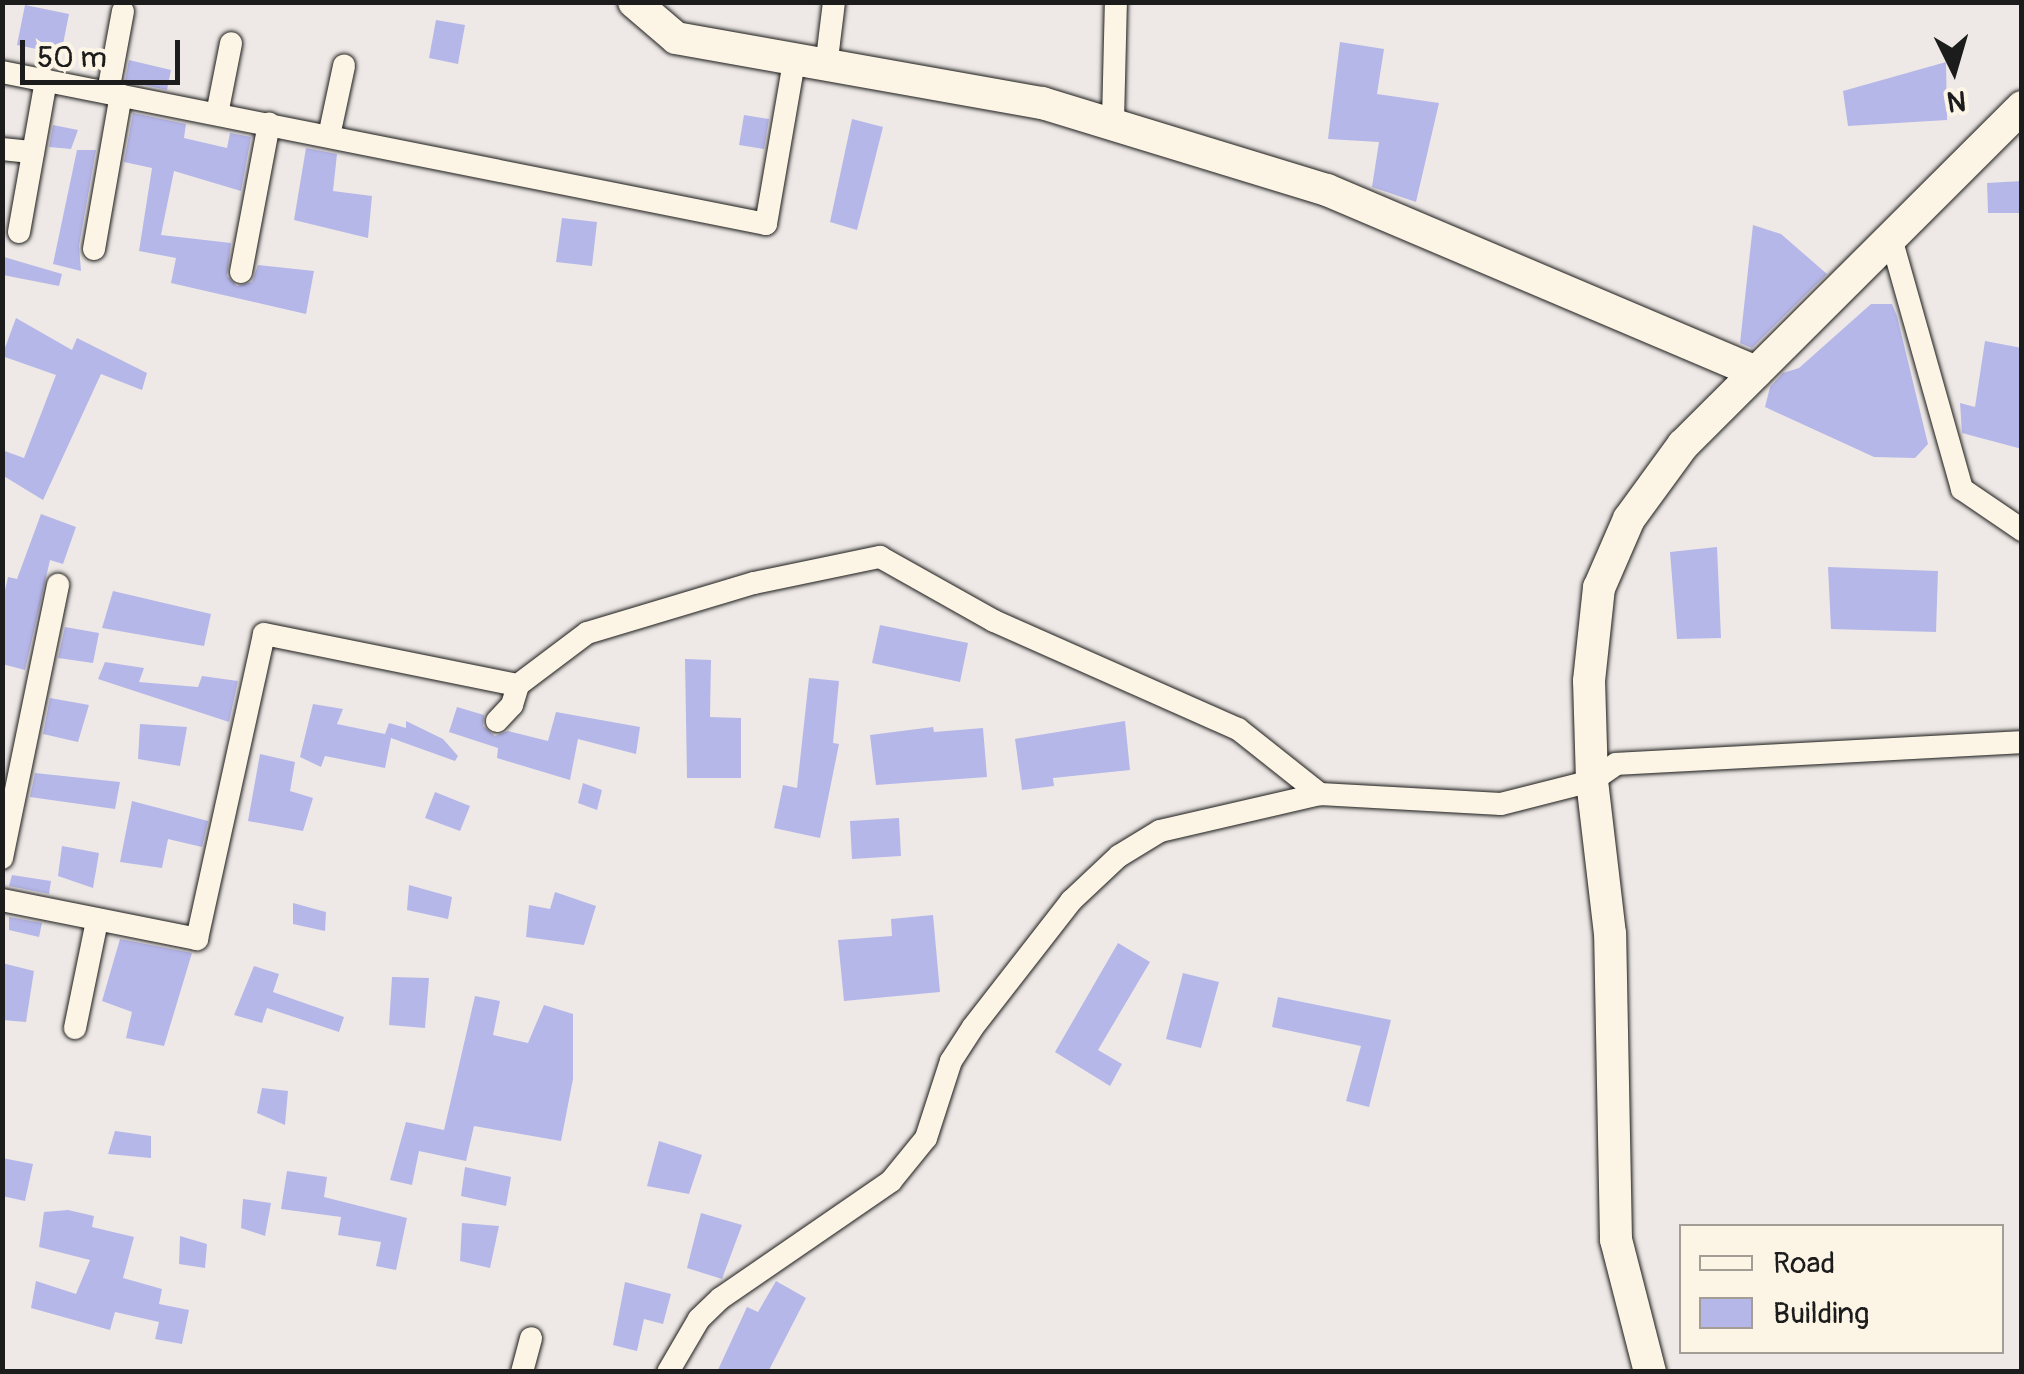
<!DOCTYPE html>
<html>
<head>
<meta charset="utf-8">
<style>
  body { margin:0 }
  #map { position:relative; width:2024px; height:1374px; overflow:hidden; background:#eee9e6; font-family:Pangolin,sans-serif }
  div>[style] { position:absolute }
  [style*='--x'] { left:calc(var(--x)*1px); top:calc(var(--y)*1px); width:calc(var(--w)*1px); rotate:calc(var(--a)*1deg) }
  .building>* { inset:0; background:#b6b7e9 }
  .roads { filter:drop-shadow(0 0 2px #1c1c1c) drop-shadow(0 0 2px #1c1c1c) }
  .street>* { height:22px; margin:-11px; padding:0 11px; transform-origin:11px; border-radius:11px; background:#fcf5e5 }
  .secondary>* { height:32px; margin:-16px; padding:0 16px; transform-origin:16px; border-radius:16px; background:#fcf5e5 }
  span { translate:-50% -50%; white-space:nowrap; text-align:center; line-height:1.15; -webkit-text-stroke:10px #fcf5e5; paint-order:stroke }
  .frame { position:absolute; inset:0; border:5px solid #1c1c1c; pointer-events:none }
  .legend { position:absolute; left:1679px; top:1224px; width:325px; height:130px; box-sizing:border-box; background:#fcf5e5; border:2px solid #a29e95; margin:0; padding:12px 18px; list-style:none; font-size:30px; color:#1c1c1c }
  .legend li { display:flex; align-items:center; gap:20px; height:50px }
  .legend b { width:50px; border:2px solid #a29e95 }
  .north { position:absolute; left:1904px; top:20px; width:100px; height:100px; -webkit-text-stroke:8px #fcf5e5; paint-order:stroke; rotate:175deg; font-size:28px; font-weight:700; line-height:40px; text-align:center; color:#1c1c1c }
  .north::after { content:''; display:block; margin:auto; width:35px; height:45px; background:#1c1c1c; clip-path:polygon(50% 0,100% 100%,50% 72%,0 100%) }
  .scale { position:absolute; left:20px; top:40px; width:160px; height:45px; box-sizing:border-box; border:5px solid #1c1c1c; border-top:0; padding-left:12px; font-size:30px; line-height:35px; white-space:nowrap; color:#1c1c1c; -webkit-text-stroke:8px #fcf5e5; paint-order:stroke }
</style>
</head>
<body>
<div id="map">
  <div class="building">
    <div style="clip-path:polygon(25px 5px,69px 14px,61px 54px,17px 45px)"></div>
    <div style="clip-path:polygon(436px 20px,465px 25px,458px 64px,429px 58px)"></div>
    <div style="clip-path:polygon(1340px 42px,1384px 49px,1377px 94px,1439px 103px,1416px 202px,1372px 187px,1379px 142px,1328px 139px)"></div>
    <div style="clip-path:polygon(129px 60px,171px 70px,167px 90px,125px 81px)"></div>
    <div style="clip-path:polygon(1946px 62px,1947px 120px,1848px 126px,1843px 91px)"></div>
    <div style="clip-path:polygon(133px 113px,186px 124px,184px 138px,227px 148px,230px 133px,251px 137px,241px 191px,174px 171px,161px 235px,231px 243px,227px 276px,237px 286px,252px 282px,258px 265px,314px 271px,306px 314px,171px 283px,176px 258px,139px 251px,152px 168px,124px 162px)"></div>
    <div style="clip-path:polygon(744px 115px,769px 119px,764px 149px,739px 145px)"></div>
    <div style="clip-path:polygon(852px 119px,883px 127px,857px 230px,830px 222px)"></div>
    <div style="clip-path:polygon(53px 125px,78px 130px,71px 149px,49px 147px)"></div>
    <div style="clip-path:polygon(306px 148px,337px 154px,333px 191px,372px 196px,368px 238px,294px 220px)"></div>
    <div style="clip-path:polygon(77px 150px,96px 150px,79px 246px,81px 271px,53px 264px)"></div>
    <div style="clip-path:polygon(2022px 181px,2022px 213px,1988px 213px,1987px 183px)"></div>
    <div style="clip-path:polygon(562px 218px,597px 222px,592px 266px,556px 262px)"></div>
    <div style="clip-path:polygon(1753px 225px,1781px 234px,1827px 274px,1752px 348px,1740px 343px)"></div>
    <div style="clip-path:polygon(4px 257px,62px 274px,59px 286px,3px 275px)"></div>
    <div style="clip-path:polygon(1871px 304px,1892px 304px,1897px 316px,1928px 444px,1915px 458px,1874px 457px,1765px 407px,1770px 387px,1783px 373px,1799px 368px)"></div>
    <div style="clip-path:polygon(16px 318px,72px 350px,77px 338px,147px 373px,142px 390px,101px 374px,43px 500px,2px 475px,2px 450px,24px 458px,56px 375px,2px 356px)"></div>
    <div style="clip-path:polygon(1985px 341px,2022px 348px,2022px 449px,1962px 433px,1960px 403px,1975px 407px)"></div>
    <div style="clip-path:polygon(41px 514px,76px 527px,63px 564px,50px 560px,25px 670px,2px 664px,2px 604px,8px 577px,17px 579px)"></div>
    <div style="clip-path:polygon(1717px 547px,1721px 638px,1677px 639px,1670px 552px)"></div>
    <div style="clip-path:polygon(1828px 567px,1938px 571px,1936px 632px,1831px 629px)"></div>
    <div style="clip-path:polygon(113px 591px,211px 614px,204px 646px,102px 628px)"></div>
    <div style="clip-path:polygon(880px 625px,968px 643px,960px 682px,872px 663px)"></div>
    <div style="clip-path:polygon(65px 627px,99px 633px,93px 663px,58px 658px)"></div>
    <div style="clip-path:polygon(685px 659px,711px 660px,710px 717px,741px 718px,741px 778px,687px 778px)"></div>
    <div style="clip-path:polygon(105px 662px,144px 668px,139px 682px,198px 687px,202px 676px,238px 681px,229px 722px,98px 679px)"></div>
    <div style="clip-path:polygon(809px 678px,839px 681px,833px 743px,839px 744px,820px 838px,774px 828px,783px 785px,797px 788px)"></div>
    <div style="clip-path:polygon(50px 698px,89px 705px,78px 742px,43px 734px)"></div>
    <div style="clip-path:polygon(313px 704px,343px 709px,337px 724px,385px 734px,389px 723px,406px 728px,406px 721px,443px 739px,458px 756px,455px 761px,391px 738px,385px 768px,325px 756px,321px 767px,300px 757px)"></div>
    <div style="clip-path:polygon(457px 707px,484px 715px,483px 726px,495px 736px,508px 731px,548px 741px,556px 712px,640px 727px,636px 754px,578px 739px,570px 780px,497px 758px,498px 748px,449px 732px)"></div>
    <div style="clip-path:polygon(1125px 721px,1130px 770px,1053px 778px,1054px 786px,1022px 790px,1015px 739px)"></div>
    <div style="clip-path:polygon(140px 724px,187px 727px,180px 766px,138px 759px)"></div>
    <div style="clip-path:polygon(933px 727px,934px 732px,983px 728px,987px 777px,876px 785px,870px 735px)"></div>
    <div style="clip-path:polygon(260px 754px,295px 762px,290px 791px,313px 798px,303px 831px,248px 821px)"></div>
    <div style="clip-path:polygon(35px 773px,120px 782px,115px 809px,30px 797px)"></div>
    <div style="clip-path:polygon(583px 783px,602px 790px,597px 810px,578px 803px)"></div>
    <div style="clip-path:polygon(435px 792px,470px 806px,460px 831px,425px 818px)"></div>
    <div style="clip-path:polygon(132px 801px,208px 821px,202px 847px,168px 839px,162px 868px,120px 862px)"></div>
    <div style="clip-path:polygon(899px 818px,901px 856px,852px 859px,850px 821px)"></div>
    <div style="clip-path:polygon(62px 846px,99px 853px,93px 888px,58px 876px)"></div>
    <div style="clip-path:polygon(12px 875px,51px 881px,49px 894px,9px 886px)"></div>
    <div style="clip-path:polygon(409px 885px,452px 897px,448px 919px,407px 910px)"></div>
    <div style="clip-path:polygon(555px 892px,596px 906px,584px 945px,526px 937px,529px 905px,550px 909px)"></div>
    <div style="clip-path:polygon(293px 903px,326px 912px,325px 931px,293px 924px)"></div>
    <div style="clip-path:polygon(933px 915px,940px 992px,844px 1001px,838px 940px,892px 936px,891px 919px)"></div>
    <div style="clip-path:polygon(9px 917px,42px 923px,39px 937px,9px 930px)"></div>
    <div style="clip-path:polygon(120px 939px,192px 953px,164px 1046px,126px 1038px,132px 1012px,102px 1001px)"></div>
    <div style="clip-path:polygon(1118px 943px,1150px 962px,1098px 1050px,1122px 1064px,1110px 1086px,1055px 1052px)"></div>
    <div style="clip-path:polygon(2px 963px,34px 971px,26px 1022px,2px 1020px)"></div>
    <div style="clip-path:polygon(254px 966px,279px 974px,273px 992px,344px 1017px,339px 1032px,267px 1008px,262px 1023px,234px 1015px)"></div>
    <div style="clip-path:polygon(1183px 973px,1219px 982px,1201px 1048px,1166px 1039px)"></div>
    <div style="clip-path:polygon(392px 977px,429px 978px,425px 1028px,389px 1025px)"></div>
    <div style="clip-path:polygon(475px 996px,500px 1001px,493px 1035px,528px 1043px,544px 1005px,573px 1014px,573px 1079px,561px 1141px,474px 1126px,466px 1161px,419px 1151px,412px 1185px,390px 1180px,406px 1122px,444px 1130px)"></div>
    <div style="clip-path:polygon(1278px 997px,1391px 1020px,1369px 1107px,1346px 1101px,1361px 1046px,1272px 1027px)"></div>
    <div style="clip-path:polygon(262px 1088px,288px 1091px,285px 1125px,257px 1113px)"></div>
    <div style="clip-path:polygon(115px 1131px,151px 1136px,151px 1158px,108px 1154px)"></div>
    <div style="clip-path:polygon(659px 1141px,702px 1155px,689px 1194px,647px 1186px)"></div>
    <div style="clip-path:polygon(2px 1158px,33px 1164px,25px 1201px,2px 1196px)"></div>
    <div style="clip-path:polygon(465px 1167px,511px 1177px,506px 1206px,461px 1196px)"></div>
    <div style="clip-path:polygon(287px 1171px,327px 1177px,324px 1197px,407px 1218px,396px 1270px,376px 1266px,381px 1242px,338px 1235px,341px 1217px,281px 1209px)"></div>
    <div style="clip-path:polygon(243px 1199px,271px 1203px,265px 1236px,241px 1228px)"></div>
    <div style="clip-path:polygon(68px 1210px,94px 1216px,92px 1227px,134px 1237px,123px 1278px,162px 1289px,159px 1304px,189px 1310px,182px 1344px,155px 1339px,159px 1322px,115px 1312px,110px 1330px,31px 1308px,36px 1281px,76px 1294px,90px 1260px,39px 1247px,44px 1212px)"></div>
    <div style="clip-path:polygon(701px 1213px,742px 1225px,722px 1279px,687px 1268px)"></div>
    <div style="clip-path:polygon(462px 1223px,499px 1226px,490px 1268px,460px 1261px)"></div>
    <div style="clip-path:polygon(180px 1236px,207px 1244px,205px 1268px,179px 1264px)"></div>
    <div style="clip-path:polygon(776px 1281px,806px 1298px,768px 1372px,717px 1372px,747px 1307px,758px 1312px)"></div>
    <div style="clip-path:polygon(625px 1282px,671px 1294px,663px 1324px,644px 1319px,637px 1351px,613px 1345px)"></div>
  </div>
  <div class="roads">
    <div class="street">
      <div style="--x:826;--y:67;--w:65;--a:-83"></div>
      <div style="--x:2;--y:72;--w:779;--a:11.25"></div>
      <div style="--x:766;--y:224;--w:164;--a:-80.2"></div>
      <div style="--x:108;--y:92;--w:82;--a:-79.5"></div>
      <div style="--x:217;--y:114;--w:72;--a:-78.8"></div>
      <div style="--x:1113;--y:121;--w:119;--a:-88.6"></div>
      <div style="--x:329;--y:136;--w:72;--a:-77.9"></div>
      <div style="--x:2;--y:149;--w:31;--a:6"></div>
      <div style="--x:19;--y:232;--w:154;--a:-79.9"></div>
      <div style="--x:1891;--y:238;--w:261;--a:74.2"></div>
      <div style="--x:1962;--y:489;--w:73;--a:34.3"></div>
      <div style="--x:94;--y:249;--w:156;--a:-80.1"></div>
      <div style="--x:241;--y:272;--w:151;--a:-79.3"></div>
      <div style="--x:497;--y:721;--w:22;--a:-47"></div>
      <div style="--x:512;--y:705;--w:21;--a:-73"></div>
      <div style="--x:518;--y:685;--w:86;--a:-37"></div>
      <div style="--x:587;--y:633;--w:174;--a:-16.7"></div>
      <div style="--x:754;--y:583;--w:129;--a:-11.7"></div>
      <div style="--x:880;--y:557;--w:131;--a:29.3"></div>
      <div style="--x:994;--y:621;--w:267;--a:23.9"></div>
      <div style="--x:1238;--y:729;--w:105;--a:38.4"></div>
      <div style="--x:2;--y:858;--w:279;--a:-78.4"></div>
      <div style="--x:2;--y:900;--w:199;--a:11.3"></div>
      <div style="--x:197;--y:939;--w:312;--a:-77.6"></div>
      <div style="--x:264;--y:634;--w:259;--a:11.4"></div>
      <div style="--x:75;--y:1028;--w:109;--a:-78.4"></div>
      <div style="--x:522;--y:1372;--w:35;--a:-75"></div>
      <div style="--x:668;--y:1372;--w:61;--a:-59.7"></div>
      <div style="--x:699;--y:1319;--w:30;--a:-44"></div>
      <div style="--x:721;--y:1298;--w:206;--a:-34.5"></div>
      <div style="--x:891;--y:1181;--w:55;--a:-50.9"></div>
      <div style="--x:926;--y:1138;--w:81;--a:-72"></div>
      <div style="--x:951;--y:1061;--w:40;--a:-57.1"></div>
      <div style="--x:973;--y:1027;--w:160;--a:-52.1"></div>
      <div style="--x:1071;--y:901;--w:66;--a:-43.2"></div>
      <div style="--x:1119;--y:856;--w:48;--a:-31.4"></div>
      <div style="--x:1160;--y:831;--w:164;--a:-13"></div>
      <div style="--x:1320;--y:794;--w:181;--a:3.2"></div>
      <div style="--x:1501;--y:804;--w:94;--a:-14.2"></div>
      <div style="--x:1592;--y:781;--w:29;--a:-35"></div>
      <div style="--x:1616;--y:764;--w:407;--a:-3.1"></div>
    </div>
    <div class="secondary">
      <div style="--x:634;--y:2;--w:55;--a:40.6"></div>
      <div style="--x:676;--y:38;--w:372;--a:10.1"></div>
      <div style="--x:1042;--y:103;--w:298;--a:17"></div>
      <div style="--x:1327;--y:190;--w:466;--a:23"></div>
      <div style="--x:1650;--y:1372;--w:136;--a:-104.4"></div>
      <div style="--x:1616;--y:1240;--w:306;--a:-91.1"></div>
      <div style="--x:1610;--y:934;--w:154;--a:-96.7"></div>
      <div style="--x:1592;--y:781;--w:100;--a:-91.7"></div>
      <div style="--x:1589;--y:681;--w:94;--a:-83.9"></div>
      <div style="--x:1599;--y:588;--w:75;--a:-66.5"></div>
      <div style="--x:1629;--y:519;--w:92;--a:-53.9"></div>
      <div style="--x:1683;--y:445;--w:479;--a:-44.9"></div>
    </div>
  </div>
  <div class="frame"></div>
  <ul class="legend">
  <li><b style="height:12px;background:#fcf5e5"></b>Road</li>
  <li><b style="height:28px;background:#b6b7e9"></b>Building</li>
  </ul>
  <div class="north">N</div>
  <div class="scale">50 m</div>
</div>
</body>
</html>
